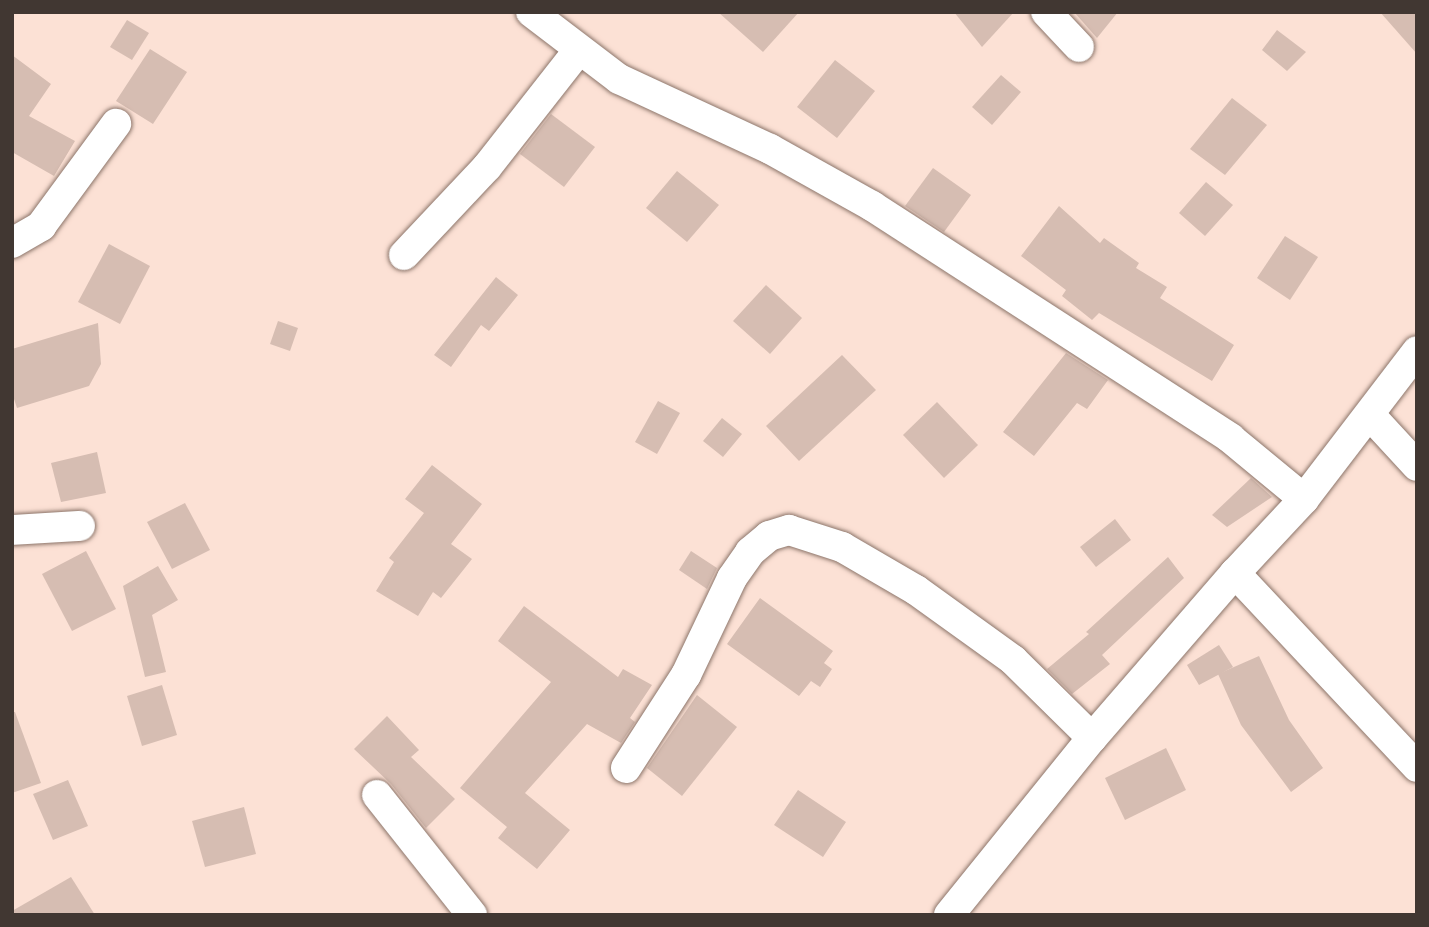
<!DOCTYPE html>
<html>
<head>
<meta charset="utf-8">
<style>
  body { margin:0 }
  #map { position:relative; width:1429px; height:927px; overflow:hidden; background:#fce1d5; font-family:Figtree,sans-serif }
  div>[style] { position:absolute }
  [style*='--x'] { left:calc(var(--x)*1px); top:calc(var(--y)*1px); width:calc(var(--w)*1px); rotate:calc(var(--a)*1deg) }
  .building>* { inset:0; background:#d6bdb2 }
  .roads { filter:drop-shadow(0 0 2px #8c756a) drop-shadow(0 0 2px #8c756a) }
  .minor>* { height:30px; margin:-15px; padding:0 15px; transform-origin:15px; border-radius:15px; background:#fff }
  span { translate:-50% -50%; white-space:nowrap; text-align:center; line-height:1.15; -webkit-text-stroke:5px #fce1d5; paint-order:stroke }
  .frame { position:absolute; inset:0; border:14px solid #413732; pointer-events:none }
</style>
</head>
<body>
<div id="map">
  <div class="building">
    <div style="clip-path:polygon(718px 12px,799px 12px,763px 52px)"></div>
    <div style="clip-path:polygon(954px 12px,1014px 12px,982px 47px)"></div>
    <div style="clip-path:polygon(1074px 12px,1118px 12px,1097px 38px)"></div>
    <div style="clip-path:polygon(1380px 12px,1417px 12px,1417px 54px)"></div>
    <div style="clip-path:polygon(127px 20px,149px 33px,132px 60px,110px 47px)"></div>
    <div style="clip-path:polygon(1277px 30px,1306px 52px,1287px 71px,1262px 50px)"></div>
    <div style="clip-path:polygon(150px 49px,187px 72px,153px 124px,116px 101px)"></div>
    <div style="clip-path:polygon(12px 55px,51px 84px,29px 116px,75px 141px,54px 176px,12px 152px)"></div>
    <div style="clip-path:polygon(835px 60px,875px 91px,837px 138px,797px 107px)"></div>
    <div style="clip-path:polygon(1001px 75px,1021px 92px,992px 125px,972px 107px)"></div>
    <div style="clip-path:polygon(1232px 98px,1267px 125px,1225px 175px,1190px 149px)"></div>
    <div style="clip-path:polygon(551px 114px,595px 147px,564px 187px,520px 154px)"></div>
    <div style="clip-path:polygon(933px 168px,971px 195px,944px 232px,905px 206px)"></div>
    <div style="clip-path:polygon(677px 171px,719px 205px,687px 242px,646px 208px)"></div>
    <div style="clip-path:polygon(1206px 182px,1233px 205px,1205px 236px,1179px 213px)"></div>
    <div style="clip-path:polygon(1059px 206px,1100px 243px,1104px 238px,1139px 263px,1136px 268px,1167px 287px,1160px 298px,1234px 345px,1212px 381px,1099px 313px,1092px 320px,1062px 296px,1066px 290px,1021px 256px)"></div>
    <div style="clip-path:polygon(1285px 236px,1318px 257px,1290px 300px,1257px 278px)"></div>
    <div style="clip-path:polygon(109px 244px,150px 266px,120px 324px,78px 302px)"></div>
    <div style="clip-path:polygon(496px 277px,518px 295px,489px 331px,481px 325px,451px 367px,434px 355px)"></div>
    <div style="clip-path:polygon(766px 285px,802px 318px,770px 354px,733px 321px)"></div>
    <div style="clip-path:polygon(278px 321px,298px 328px,290px 351px,270px 344px)"></div>
    <div style="clip-path:polygon(98px 323px,101px 364px,89px 386px,17px 408px,12px 393px,12px 349px)"></div>
    <div style="clip-path:polygon(1066px 353px,1108px 380px,1087px 409px,1077px 403px,1034px 456px,1003px 432px)"></div>
    <div style="clip-path:polygon(842px 355px,876px 390px,799px 461px,766px 426px)"></div>
    <div style="clip-path:polygon(658px 401px,680px 413px,657px 454px,635px 442px)"></div>
    <div style="clip-path:polygon(937px 402px,978px 445px,944px 478px,903px 435px)"></div>
    <div style="clip-path:polygon(722px 418px,742px 434px,723px 457px,703px 441px)"></div>
    <div style="clip-path:polygon(97px 452px,106px 493px,61px 502px,51px 463px)"></div>
    <div style="clip-path:polygon(432px 465px,482px 504px,451px 544px,472px 559px,441px 598px,433px 592px,418px 616px,376px 591px,394px 562px,389px 558px,424px 513px,405px 499px)"></div>
    <div style="clip-path:polygon(1251px 478px,1272px 497px,1227px 527px,1212px 515px)"></div>
    <div style="clip-path:polygon(185px 503px,210px 550px,172px 569px,147px 522px)"></div>
    <div style="clip-path:polygon(1115px 519px,1131px 540px,1096px 567px,1080px 547px)"></div>
    <div style="clip-path:polygon(86px 551px,116px 609px,72px 631px,42px 574px)"></div>
    <div style="clip-path:polygon(691px 551px,717px 568px,707px 589px,679px 570px)"></div>
    <div style="clip-path:polygon(1168px 557px,1184px 578px,1102px 655px,1110px 664px,1072px 694px,1047px 669px,1089px 634px,1086px 632px)"></div>
    <div style="clip-path:polygon(158px 566px,178px 600px,152px 615px,166px 672px,145px 677px,123px 586px)"></div>
    <div style="clip-path:polygon(760px 598px,833px 651px,824px 663px,832px 669px,820px 687px,811px 681px,799px 696px,727px 644px)"></div>
    <div style="clip-path:polygon(524px 606px,618px 677px,623px 669px,652px 685px,630px 718px,635px 722px,621px 743px,587px 724px,525px 793px,570px 830px,537px 869px,498px 838px,507px 827px,460px 788px,551px 682px,498px 641px)"></div>
    <div style="clip-path:polygon(1219px 645px,1233px 667px,1199px 685px,1187px 665px)"></div>
    <div style="clip-path:polygon(1259px 656px,1289px 720px,1323px 768px,1291px 792px,1241px 725px,1218px 674px)"></div>
    <div style="clip-path:polygon(162px 685px,177px 735px,142px 746px,127px 696px)"></div>
    <div style="clip-path:polygon(697px 695px,737px 727px,682px 796px,647px 768px)"></div>
    <div style="clip-path:polygon(12px 712px,15px 712px,41px 783px,12px 793px)"></div>
    <div style="clip-path:polygon(387px 716px,419px 750px,411px 757px,455px 799px,426px 828px,391px 784px,354px 749px)"></div>
    <div style="clip-path:polygon(1166px 748px,1186px 790px,1125px 820px,1105px 778px)"></div>
    <div style="clip-path:polygon(68px 780px,88px 826px,53px 840px,33px 794px)"></div>
    <div style="clip-path:polygon(798px 790px,846px 822px,823px 857px,774px 825px)"></div>
    <div style="clip-path:polygon(244px 807px,256px 854px,205px 867px,192px 821px)"></div>
    <div style="clip-path:polygon(71px 877px,95px 915px,12px 915px,12px 911px)"></div>
  </div>
  <div class="roads">
    <div class="minor">
      <div style="--x:531;--y:12;--w:111;--a:37.3"></div>
      <div style="--x:619;--y:79;--w:166;--a:24.9"></div>
      <div style="--x:770;--y:149;--w:117;--a:29.2"></div>
      <div style="--x:872;--y:206;--w:427;--a:32.9"></div>
      <div style="--x:1230;--y:438;--w:96;--a:39.5"></div>
      <div style="--x:1046;--y:12;--w:48;--a:46.7"></div>
      <div style="--x:12;--y:243;--w:34;--a:-30"></div>
      <div style="--x:41;--y:226;--w:127;--a:-53.7"></div>
      <div style="--x:404;--y:255;--w:121;--a:-46.7"></div>
      <div style="--x:487;--y:167;--w:147;--a:-51.9"></div>
      <div style="--x:1370;--y:415;--w:69;--a:47.3"></div>
      <div style="--x:12;--y:530;--w:68;--a:-3.4"></div>
      <div style="--x:1235;--y:573;--w:266;--a:46.8"></div>
      <div style="--x:626;--y:768;--w:111;--a:-57.2"></div>
      <div style="--x:686;--y:675;--w:107;--a:-64.6"></div>
      <div style="--x:732;--y:578;--w:32;--a:-55"></div>
      <div style="--x:750;--y:552;--w:25;--a:-40"></div>
      <div style="--x:769;--y:536;--w:21;--a:-17"></div>
      <div style="--x:789;--y:530;--w:56;--a:17.8"></div>
      <div style="--x:842;--y:547;--w:86;--a:30.2"></div>
      <div style="--x:916;--y:590;--w:120;--a:35.8"></div>
      <div style="--x:1013;--y:660;--w:111;--a:44.6"></div>
      <div style="--x:377;--y:795;--w:153;--a:51.6"></div>
      <div style="--x:949;--y:915;--w:228;--a:-51.1"></div>
      <div style="--x:1092;--y:738;--w:218;--a:-49.1"></div>
      <div style="--x:1235;--y:573;--w:101;--a:-47"></div>
      <div style="--x:1304;--y:499;--w:186;--a:-52.6"></div>
    </div>
  </div>
  <div class="frame"></div>
</div>
</body>
</html>
